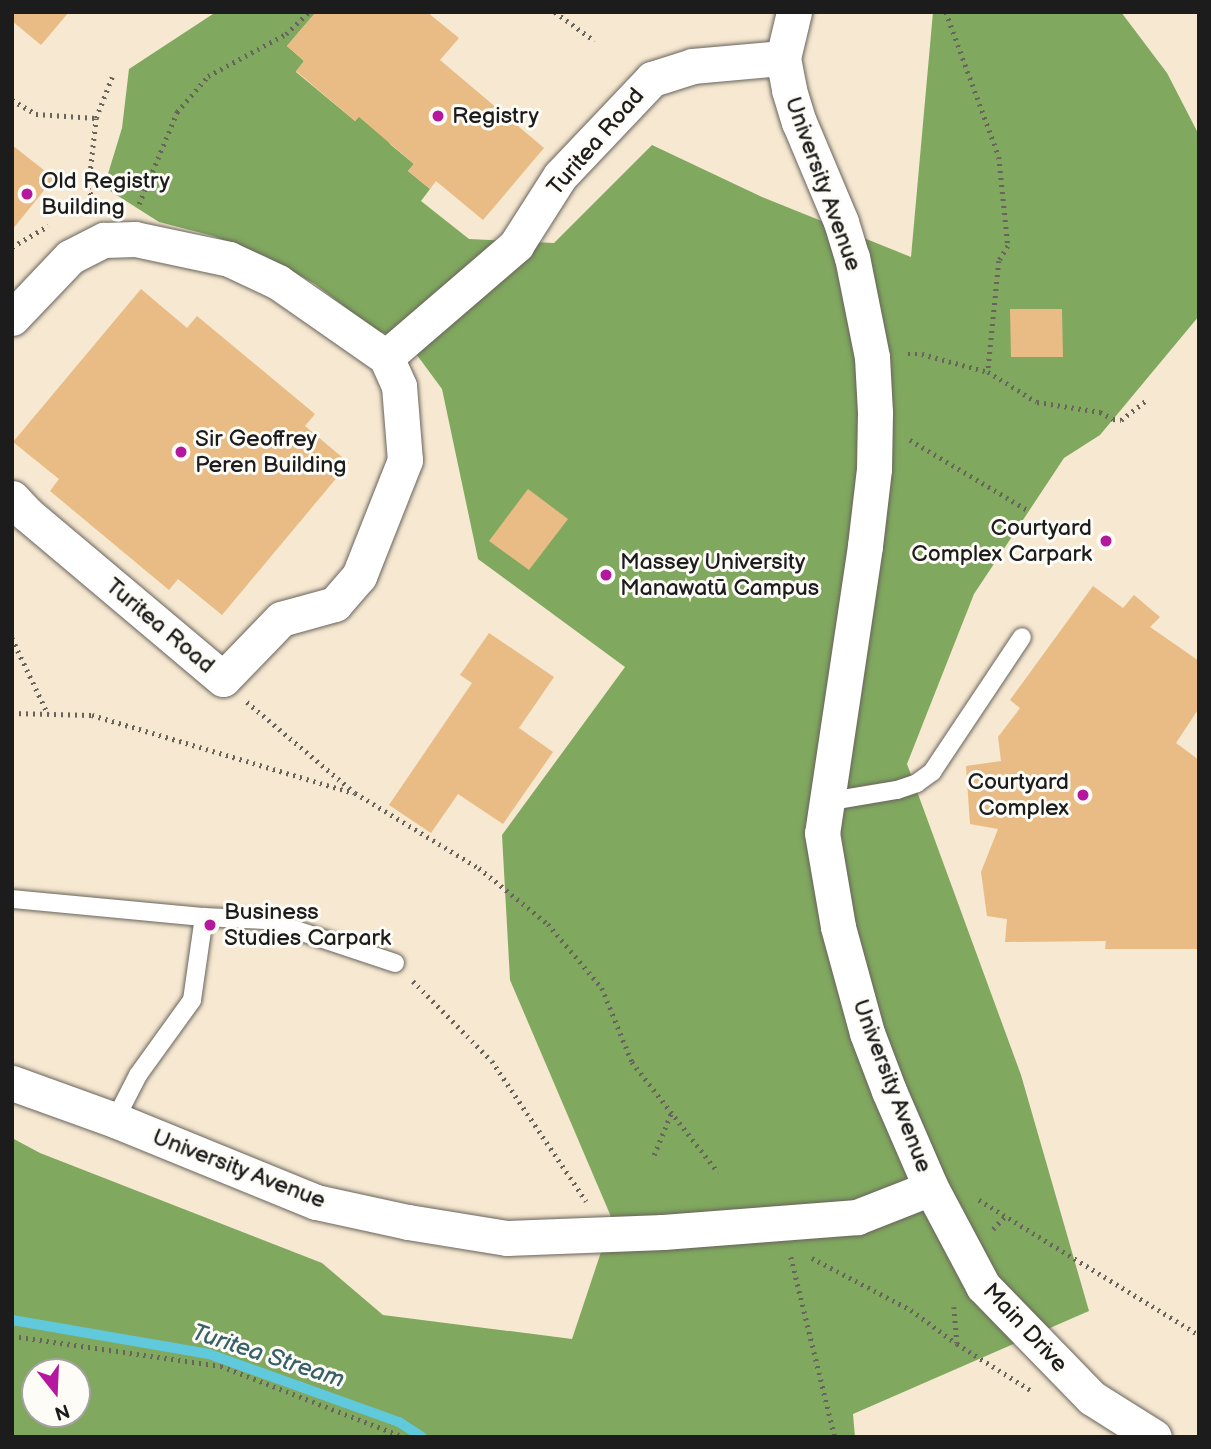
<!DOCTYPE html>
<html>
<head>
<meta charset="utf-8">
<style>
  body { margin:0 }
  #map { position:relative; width:1211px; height:1449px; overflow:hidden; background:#f6e8d1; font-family:"Balsamiq Sans",sans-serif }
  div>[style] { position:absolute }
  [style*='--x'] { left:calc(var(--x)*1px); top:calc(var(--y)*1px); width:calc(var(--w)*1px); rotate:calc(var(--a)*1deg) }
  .forest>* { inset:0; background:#80a85f }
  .stream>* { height:10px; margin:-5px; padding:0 5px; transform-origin:5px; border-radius:5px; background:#60c9dc }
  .building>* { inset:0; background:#e9bb85 }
  .path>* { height:4.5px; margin-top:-2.25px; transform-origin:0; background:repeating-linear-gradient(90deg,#68635b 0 2px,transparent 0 7px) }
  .roads { filter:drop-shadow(0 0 2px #68635b) drop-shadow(0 0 2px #68635b) }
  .lane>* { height:18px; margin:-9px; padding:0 9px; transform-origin:9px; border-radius:9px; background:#fff }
  .street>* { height:35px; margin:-17.5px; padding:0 17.5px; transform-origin:17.5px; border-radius:17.5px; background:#fff }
  .dots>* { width:19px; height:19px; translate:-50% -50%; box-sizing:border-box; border:4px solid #fdfcf7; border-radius:50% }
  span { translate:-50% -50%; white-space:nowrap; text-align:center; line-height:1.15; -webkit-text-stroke:6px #fdfcf7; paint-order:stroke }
  .poi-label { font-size:23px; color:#1c1c1c }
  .left { translate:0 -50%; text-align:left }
  .right { translate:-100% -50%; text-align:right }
  .street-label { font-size:23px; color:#1c1c1c }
  .water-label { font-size:24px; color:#376169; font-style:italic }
  .frame { position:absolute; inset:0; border:14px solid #1c1c1c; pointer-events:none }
  .north { position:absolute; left:21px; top:1358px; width:70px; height:70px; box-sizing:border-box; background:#fdfcf7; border:2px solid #a3a29f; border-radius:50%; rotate:162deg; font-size:19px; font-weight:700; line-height:28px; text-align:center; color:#1c1c1c }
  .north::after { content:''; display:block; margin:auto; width:24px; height:32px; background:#b5179e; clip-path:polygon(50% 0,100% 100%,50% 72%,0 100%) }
</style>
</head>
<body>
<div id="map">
  <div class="forest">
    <div style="clip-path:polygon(evenodd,216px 12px,316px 12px,287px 46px,304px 61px,296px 72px,355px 121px,363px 111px,391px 145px,414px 164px,408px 171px,430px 189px,421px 201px,469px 239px,554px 243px,652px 145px,762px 197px,911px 257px,933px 12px,1121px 12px,1167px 73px,1199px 135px,1199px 316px,1100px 435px,1064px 458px,974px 594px,907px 764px,1021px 1075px,1089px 1311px,853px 1414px,855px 1437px,12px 1437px,12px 1138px,40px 1153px,322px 1263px,383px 1315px,572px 1339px,612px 1219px,510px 980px,502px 835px,625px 667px,478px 559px,442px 389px,397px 328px,388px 334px,376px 331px,315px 284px,265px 256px,213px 236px,159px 222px,104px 187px,122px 128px,129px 69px,216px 12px,35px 1372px,77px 1372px,77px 1414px,35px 1414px,35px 1372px)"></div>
  </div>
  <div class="stream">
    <div style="--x:12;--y:1320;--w:200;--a:9.8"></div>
    <div style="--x:209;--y:1354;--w:202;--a:19.7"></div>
    <div style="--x:399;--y:1422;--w:27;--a:33"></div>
  </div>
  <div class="building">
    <div style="clip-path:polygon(12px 12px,69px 12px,41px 45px,12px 21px)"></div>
    <div style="clip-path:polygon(316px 12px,427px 12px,459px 38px,440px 60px,544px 148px,483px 220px,436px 181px,430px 189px,408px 171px,414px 164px,359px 117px,355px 121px,296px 71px,304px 61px,287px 46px)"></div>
    <div style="clip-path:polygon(12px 145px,54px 178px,12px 230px)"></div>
    <div style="clip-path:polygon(141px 289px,187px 328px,197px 316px,315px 414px,305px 426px,349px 463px,222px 615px,178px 579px,169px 590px,50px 491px,59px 479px,13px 442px)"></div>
    <div style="clip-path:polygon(1010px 309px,1062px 309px,1063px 357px,1011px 357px)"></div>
    <div style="clip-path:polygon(528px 489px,568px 519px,529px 570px,489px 541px)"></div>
    <div style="clip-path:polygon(1093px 586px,1123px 608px,1134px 595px,1160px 617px,1150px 627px,1199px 661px,1199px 708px,1176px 743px,1199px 760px,1199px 949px,1105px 949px,1106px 941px,1005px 942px,1007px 919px,987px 916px,981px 872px,998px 829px,970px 824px,966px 766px,1001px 761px,998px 737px,1020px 708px,1010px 700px)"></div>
    <div style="clip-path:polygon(489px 633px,554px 677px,519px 728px,553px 752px,503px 824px,458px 794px,431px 833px,389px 805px,472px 683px,460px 675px)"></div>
  </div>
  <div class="path">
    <div style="--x:555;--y:12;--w:49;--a:35.9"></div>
    <div style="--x:946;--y:12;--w:154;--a:69.9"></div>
    <div style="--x:999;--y:157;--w:89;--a:84.2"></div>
    <div style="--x:1008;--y:246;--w:17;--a:121"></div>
    <div style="--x:999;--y:261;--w:112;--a:95.7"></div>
    <div style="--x:12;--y:100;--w:28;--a:30"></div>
    <div style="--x:36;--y:114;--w:60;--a:3.8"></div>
    <div style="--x:139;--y:204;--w:100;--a:-67.6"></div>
    <div style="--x:177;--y:112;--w:48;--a:-49.3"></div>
    <div style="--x:208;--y:76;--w:89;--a:-28.3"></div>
    <div style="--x:286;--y:34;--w:32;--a:-44"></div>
    <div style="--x:97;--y:207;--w:20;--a:-117"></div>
    <div style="--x:88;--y:189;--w:71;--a:-83.6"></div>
    <div style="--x:96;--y:118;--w:44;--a:-68.7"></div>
    <div style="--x:12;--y:247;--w:42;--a:-30.3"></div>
    <div style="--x:908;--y:354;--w:14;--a:0"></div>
    <div style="--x:922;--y:354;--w:68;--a:15.3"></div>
    <div style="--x:988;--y:372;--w:57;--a:31.5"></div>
    <div style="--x:1037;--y:402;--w:64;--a:9"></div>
    <div style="--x:1100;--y:412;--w:15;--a:28"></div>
    <div style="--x:1113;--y:419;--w:8;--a:7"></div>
    <div style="--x:1121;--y:420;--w:31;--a:-38"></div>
    <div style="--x:910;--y:440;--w:139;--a:30.8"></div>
    <div style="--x:12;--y:638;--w:84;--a:64.7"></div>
    <div style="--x:247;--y:702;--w:141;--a:40.1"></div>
    <div style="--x:355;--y:793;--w:145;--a:31.2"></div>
    <div style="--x:479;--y:868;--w:89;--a:39.1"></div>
    <div style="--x:548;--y:924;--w:84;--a:49.8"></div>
    <div style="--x:602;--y:988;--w:80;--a:67.9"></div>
    <div style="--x:632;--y:1062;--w:140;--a:52"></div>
    <div style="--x:12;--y:713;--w:80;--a:1.4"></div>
    <div style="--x:92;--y:715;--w:270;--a:16.6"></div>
    <div style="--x:413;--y:981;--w:112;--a:45.4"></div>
    <div style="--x:492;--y:1061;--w:169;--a:56.1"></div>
    <div style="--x:654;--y:1155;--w:48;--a:-67.8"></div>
    <div style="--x:979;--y:1200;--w:258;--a:31.5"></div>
    <div style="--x:993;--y:1229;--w:16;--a:-47"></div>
    <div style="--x:791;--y:1257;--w:185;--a:76.3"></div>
    <div style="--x:812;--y:1258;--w:112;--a:27.7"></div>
    <div style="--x:911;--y:1310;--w:57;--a:36.5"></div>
    <div style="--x:957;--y:1344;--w:89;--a:32.1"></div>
    <div style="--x:954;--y:1307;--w:36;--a:85"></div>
    <div style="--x:12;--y:1336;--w:211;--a:8.2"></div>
    <div style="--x:221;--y:1366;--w:196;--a:21.2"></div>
  </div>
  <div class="roads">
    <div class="lane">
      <div style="--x:825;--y:802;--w:73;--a:-9.5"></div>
      <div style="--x:897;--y:790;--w:21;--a:-19"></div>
      <div style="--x:917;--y:783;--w:19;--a:-36"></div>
      <div style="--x:932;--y:772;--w:162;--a:-56.3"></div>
      <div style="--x:12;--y:899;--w:193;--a:5.4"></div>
      <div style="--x:115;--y:1120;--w:51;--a:-62.9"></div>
      <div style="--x:138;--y:1075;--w:92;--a:-54.2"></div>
      <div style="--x:192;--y:1000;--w:84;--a:-81.8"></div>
      <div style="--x:204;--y:917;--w:62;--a:2.8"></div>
      <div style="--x:266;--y:920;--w:136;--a:18.4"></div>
    </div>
    <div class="street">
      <div style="--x:794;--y:12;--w:47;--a:103.4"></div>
      <div style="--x:783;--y:58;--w:33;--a:79"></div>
      <div style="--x:789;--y:90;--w:34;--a:73"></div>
      <div style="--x:799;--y:122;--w:108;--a:67.2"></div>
      <div style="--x:841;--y:222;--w:37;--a:73"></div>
      <div style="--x:852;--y:257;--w:102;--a:78.7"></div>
      <div style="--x:872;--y:357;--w:55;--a:86.9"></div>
      <div style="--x:875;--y:412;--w:57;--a:91"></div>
      <div style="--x:874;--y:469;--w:78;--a:96.7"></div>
      <div style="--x:865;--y:546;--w:290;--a:98.5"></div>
      <div style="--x:822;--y:833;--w:95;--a:80.3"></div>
      <div style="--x:838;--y:927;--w:110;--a:74.7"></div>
      <div style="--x:867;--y:1033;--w:62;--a:69.2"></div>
      <div style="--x:889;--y:1091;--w:106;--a:66.6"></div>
      <div style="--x:931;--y:1188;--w:111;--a:62"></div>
      <div style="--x:983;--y:1286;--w:156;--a:45.8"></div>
      <div style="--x:1092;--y:1398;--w:73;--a:32.2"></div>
      <div style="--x:12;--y:318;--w:84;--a:-46.4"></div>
      <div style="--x:70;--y:257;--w:38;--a:-27"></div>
      <div style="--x:104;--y:240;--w:31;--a:-2"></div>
      <div style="--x:135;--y:239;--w:96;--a:12"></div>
      <div style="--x:229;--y:259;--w:54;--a:25.1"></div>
      <div style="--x:278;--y:282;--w:131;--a:34.8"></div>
      <div style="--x:386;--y:357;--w:32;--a:66"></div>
      <div style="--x:399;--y:386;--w:74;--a:85.4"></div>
      <div style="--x:405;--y:460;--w:125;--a:111.6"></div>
      <div style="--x:359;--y:576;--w:37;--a:131"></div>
      <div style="--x:335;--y:604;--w:56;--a:164.5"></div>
      <div style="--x:281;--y:619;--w:83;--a:134"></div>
      <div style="--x:223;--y:679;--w:256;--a:-139.9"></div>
      <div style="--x:27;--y:514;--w:22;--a:-133"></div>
      <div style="--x:386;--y:357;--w:172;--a:-40.7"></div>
      <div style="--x:516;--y:245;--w:82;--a:-57.5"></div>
      <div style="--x:560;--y:176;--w:134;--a:-46.5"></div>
      <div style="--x:652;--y:79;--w:43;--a:-17.6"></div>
      <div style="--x:693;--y:66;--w:90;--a:-5.1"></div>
      <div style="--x:12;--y:1083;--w:109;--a:19.8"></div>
      <div style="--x:115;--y:1120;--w:217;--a:22.2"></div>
      <div style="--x:316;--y:1202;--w:94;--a:12.3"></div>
      <div style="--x:408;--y:1222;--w:100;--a:9.2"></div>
      <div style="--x:507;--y:1238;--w:156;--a:-2.2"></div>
      <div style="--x:663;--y:1232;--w:195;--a:-4.4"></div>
      <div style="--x:857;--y:1217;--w:79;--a:-21.4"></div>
    </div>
  </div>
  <div class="dots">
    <div style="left:438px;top:116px;background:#b5179e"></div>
    <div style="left:27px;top:194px;background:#b5179e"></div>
    <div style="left:181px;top:452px;background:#b5179e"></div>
    <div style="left:1106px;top:541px;background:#b5179e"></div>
    <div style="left:606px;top:575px;background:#b5179e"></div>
    <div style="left:1083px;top:795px;background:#b5179e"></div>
    <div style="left:210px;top:925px;background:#b5179e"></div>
  </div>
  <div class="poi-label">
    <span class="left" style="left:452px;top:116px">Registry</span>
    <span class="left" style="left:41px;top:194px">Old Registry<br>Building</span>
    <span class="left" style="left:195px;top:452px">Sir Geoffrey<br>Peren Building</span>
    <span class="right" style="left:1092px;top:541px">Courtyard<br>Complex Carpark</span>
    <span class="left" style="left:620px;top:575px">Massey University<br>Manawatū Campus</span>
    <span class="right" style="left:1069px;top:795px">Courtyard<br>Complex</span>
    <span class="left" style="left:224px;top:925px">Business<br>Studies Carpark</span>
  </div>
  <div class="street-label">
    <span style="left:596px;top:142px;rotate:-49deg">Turitea Road</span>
    <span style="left:823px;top:184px;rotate:70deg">University Avenue</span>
    <span style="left:160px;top:626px;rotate:40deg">Turitea Road</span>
    <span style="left:892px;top:1086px;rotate:69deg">University Avenue</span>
    <span style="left:239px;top:1169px;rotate:21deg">University Avenue</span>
    <span style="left:1025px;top:1328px;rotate:47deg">Main Drive</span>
  </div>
  <div class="water-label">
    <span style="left:268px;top:1356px;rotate:18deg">Turitea Stream</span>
  </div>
  <div class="frame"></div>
  <div class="north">N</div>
</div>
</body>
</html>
